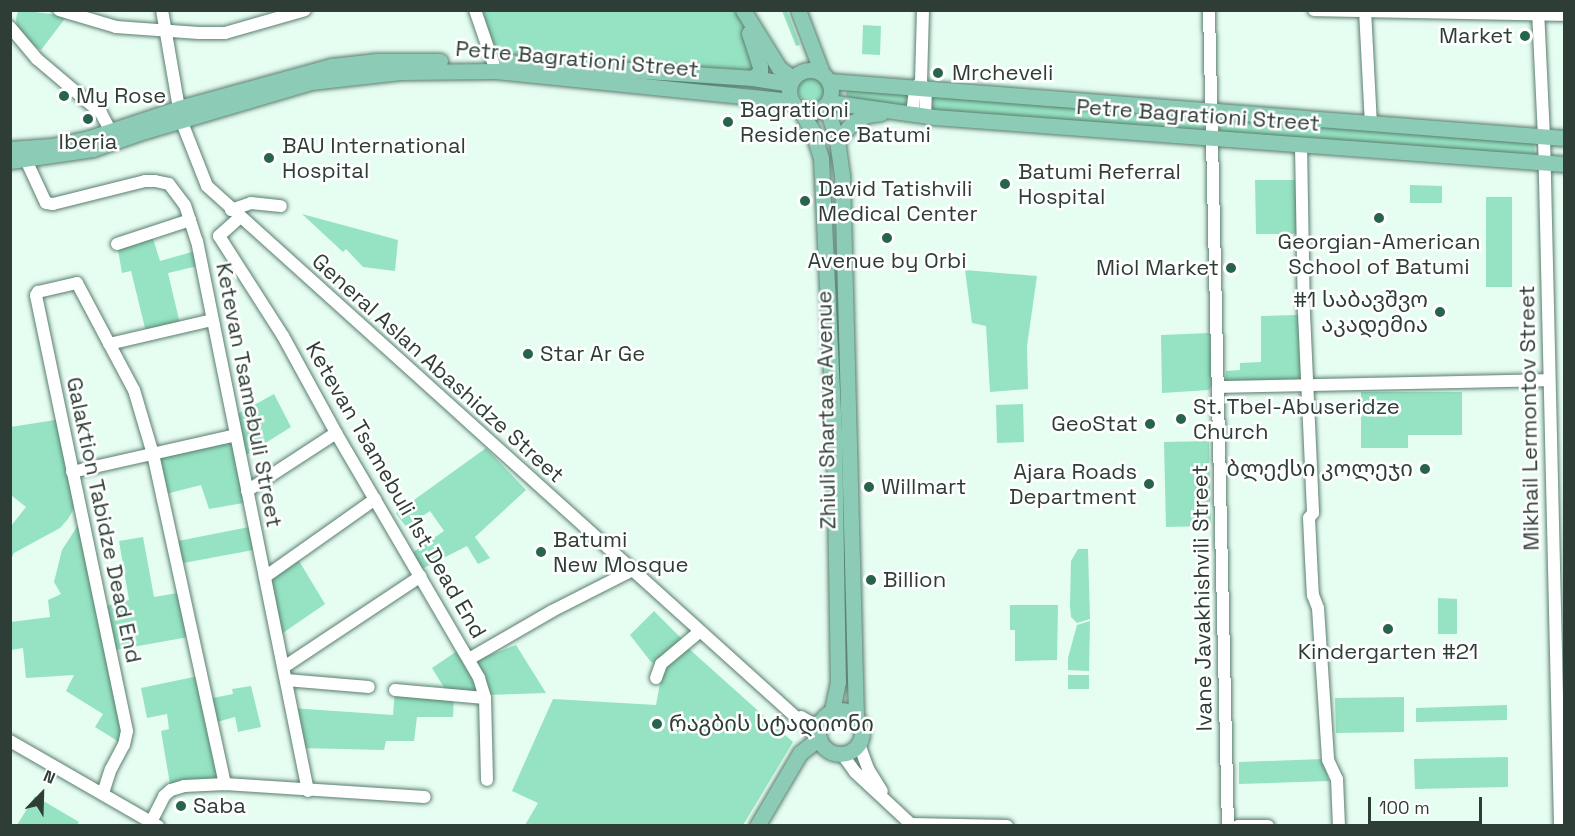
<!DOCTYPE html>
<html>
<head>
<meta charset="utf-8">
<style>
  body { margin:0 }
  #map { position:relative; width:1575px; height:836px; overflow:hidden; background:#e6fdf2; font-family:"Space Grotesk","Noto Sans Georgian",sans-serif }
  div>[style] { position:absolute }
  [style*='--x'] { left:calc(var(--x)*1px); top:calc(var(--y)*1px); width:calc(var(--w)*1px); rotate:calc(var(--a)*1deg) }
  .green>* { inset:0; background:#95e3c3 }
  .round { border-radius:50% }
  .roads { filter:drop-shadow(0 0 2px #5a7e6e) drop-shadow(0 0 2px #5a7e6e) }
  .minor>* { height:12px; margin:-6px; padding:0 6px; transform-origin:6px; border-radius:6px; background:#fff }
  .major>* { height:15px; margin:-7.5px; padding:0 7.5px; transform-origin:7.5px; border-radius:7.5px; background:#8cccb6 }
  .major>.ring { margin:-7.5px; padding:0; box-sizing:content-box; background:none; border:15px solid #8cccb6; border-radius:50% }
  .dots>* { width:16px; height:16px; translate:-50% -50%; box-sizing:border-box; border:3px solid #fff; border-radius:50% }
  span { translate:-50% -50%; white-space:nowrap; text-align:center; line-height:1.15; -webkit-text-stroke:5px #fff; paint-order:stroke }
  .poi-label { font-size:22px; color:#2e3e37 }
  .right { translate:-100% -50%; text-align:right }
  .left { translate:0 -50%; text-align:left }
  .street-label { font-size:22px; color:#2e3e37 }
  .frame { position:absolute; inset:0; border:12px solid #2e3e37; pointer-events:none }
  .north { position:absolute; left:12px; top:764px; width:60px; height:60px; -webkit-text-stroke:4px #fff; paint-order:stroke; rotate:23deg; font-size:16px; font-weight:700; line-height:24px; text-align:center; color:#2e3e37 }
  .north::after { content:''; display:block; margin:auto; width:21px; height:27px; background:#2e3e37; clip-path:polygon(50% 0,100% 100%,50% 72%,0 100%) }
  .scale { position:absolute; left:1368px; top:797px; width:114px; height:27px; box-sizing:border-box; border:3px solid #2e3e37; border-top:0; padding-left:8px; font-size:18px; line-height:21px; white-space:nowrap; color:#2e3e37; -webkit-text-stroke:4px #fff; paint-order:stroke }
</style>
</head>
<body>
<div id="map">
  <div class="green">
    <div style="clip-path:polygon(18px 11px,27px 11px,67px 16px,41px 50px,18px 35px,16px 19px)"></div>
    <div style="clip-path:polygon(480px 11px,738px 11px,756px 61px,753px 70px,748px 70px,495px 54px)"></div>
    <div style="clip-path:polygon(782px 11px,787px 11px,800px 45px,796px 46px)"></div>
    <div style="clip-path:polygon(863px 25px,881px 26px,880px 55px,862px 54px)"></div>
    <div style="clip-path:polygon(507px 71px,761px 85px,761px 89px,759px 89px)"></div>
    <div class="round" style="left:798px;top:77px;width:26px;height:26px"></div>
    <div style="clip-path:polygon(847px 89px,909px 92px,908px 107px,848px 98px,846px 95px)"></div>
    <div style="clip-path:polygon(931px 94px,1205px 117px,1204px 130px,931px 111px)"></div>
    <div style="clip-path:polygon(1225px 118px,1534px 143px,1535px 155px,1223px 133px,1219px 130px,1219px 120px)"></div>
    <div style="clip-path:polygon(1255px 180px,1302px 180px,1302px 234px,1256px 234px)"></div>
    <div style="clip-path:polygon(1410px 185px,1442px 186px,1442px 203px,1410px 203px)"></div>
    <div style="clip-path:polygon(1486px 197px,1512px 197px,1512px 287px,1486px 287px)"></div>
    <div style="clip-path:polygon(302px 214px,398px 240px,395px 271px,363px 267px,346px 249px,343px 252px)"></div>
    <div style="clip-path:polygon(151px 232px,160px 261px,199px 250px,202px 265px,168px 273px,181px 328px,147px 336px,131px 271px,122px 273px,117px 244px)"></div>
    <div style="clip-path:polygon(965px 270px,1037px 276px,1027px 346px,1028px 389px,990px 392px,986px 326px,972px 323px)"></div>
    <div style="clip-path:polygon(1298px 315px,1303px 381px,1226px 383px,1226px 371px,1240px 370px,1240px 363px,1261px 362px,1261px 316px)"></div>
    <div style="clip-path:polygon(1210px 333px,1212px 385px,1209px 390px,1162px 393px,1161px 335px)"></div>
    <div style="clip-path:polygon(1361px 392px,1462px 392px,1462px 435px,1408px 435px,1408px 448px,1361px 448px)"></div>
    <div style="clip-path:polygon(274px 394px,291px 427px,240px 459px,249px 502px,209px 509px,201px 485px,162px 495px,153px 454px,235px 435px,232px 417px)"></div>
    <div style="clip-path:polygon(1023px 404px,1024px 442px,997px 443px,996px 405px)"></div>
    <div style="clip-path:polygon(61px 419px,78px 501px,68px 519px,60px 528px,14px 553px,11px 559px,11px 526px,26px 507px,11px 495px,11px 427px)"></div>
    <div style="clip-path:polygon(1209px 441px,1211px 526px,1166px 527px,1164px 442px)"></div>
    <div style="clip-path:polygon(486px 448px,526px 490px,475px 537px,490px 558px,478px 564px,467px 546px,420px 570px,412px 553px,444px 531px,430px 511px,406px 527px,396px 513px)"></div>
    <div style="clip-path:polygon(82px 519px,101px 607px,129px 600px,119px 541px,143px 537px,154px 597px,184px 592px,194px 636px,110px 651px,124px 745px,95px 727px,103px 714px,66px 691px,74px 675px,26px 678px,23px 648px,11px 650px,11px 622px,50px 617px,48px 600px,61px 594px,54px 582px,62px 550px)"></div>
    <div style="clip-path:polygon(254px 526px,259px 549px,178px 564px,173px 542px)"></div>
    <div style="clip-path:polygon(1078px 549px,1088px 549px,1090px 619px,1077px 623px,1071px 617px,1070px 605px,1071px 561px)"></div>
    <div style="clip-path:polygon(296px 556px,325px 604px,277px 637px,265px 577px)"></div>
    <div style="clip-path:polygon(1438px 598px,1457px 599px,1457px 634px,1438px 634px)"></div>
    <div style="clip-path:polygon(1010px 605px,1058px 605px,1057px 660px,1015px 661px,1015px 630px,1010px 630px)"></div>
    <div style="clip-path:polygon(654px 611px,683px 640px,656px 664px,651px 662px,630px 635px)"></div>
    <div style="clip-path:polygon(1090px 621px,1089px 671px,1068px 670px,1068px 658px,1077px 625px)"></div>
    <div style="clip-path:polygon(516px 645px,546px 693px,487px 695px,476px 660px)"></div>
    <div style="clip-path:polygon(463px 647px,485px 698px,454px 695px,453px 717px,417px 717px,414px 741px,386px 741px,384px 750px,299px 748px,291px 708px,393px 715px,395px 690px,448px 694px,432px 668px)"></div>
    <div style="clip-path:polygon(687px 647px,793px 742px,743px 825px,525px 825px,538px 803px,512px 791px,553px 699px,656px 705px,663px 666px)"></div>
    <div style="clip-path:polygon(203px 675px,208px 699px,233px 694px,232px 689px,251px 686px,261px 727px,238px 732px,235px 717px,213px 723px,225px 784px,171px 790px,161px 731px,169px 729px,167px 714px,147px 718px,141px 688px)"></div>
    <div style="clip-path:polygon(1068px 675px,1089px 675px,1089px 689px,1068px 689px)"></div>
    <div style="clip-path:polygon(1404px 697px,1404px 732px,1336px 733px,1335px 698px)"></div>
    <div style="clip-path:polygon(1507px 705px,1507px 720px,1416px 722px,1416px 708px)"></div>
    <div style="clip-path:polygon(1508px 757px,1508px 787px,1415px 789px,1414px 759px)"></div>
    <div style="clip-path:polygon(1323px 759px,1329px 781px,1239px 784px,1239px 762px)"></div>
    <div style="clip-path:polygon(35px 796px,79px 822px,77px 825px,17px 825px)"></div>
  </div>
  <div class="roads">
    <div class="minor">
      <div style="--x:59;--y:10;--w:59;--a:16.6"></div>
      <div style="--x:116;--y:27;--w:83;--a:4.1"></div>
      <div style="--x:199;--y:33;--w:26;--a:0"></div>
      <div style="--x:225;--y:33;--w:83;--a:-16"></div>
      <div style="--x:162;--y:10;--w:112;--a:80.2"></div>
      <div style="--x:181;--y:120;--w:71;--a:68.5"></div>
      <div style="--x:207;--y:186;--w:824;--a:42.05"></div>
      <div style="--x:475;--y:10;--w:65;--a:71"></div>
      <div style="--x:1209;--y:10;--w:816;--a:88.67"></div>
      <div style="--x:1314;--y:10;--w:250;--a:1.1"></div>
      <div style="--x:1365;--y:10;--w:113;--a:87"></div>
      <div style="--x:1538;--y:10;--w:126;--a:87.3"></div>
      <div style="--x:1544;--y:136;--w:690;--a:88.67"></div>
      <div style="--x:10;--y:27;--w:42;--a:49.8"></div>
      <div style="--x:37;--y:59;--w:84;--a:40.2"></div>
      <div style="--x:101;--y:113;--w:21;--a:62"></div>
      <div style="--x:921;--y:83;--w:8;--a:50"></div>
      <div style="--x:926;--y:89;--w:27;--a:92"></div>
      <div style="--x:912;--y:114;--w:26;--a:-83"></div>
      <div style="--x:915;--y:88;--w:8;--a:-45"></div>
      <div style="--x:921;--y:82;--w:72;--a:-88.4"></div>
      <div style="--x:1301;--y:145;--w:168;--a:89"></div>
      <div style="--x:1304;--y:313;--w:200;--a:87.4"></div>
      <div style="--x:1313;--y:513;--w:6;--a:129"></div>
      <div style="--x:1309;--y:518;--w:41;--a:87.2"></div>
      <div style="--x:1311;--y:559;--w:36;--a:87"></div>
      <div style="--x:1313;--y:595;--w:14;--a:69"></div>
      <div style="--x:1318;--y:608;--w:152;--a:86.2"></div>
      <div style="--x:1328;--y:760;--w:21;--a:65"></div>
      <div style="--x:1337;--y:779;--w:47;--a:87.6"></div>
      <div style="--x:26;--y:160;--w:47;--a:65.1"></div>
      <div style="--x:46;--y:203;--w:7;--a:8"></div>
      <div style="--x:53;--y:204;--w:95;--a:-14"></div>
      <div style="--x:145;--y:181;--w:10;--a:0"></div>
      <div style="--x:155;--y:181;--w:14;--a:12"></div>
      <div style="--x:169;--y:184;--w:26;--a:53"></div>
      <div style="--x:185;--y:205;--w:38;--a:72"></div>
      <div style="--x:197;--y:241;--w:561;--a:78.59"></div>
      <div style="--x:231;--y:210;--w:21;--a:-19"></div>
      <div style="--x:251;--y:203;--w:30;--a:6"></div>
      <div style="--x:239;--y:218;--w:27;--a:138"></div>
      <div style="--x:219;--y:236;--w:119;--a:57.4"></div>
      <div style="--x:283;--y:336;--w:111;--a:61.3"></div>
      <div style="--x:336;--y:433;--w:284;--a:59.7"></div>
      <div style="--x:479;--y:678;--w:21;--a:73"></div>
      <div style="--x:485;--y:698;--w:82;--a:88.6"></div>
      <div style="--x:117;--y:244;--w:77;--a:-18.2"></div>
      <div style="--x:109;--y:344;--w:106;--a:-13.1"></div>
      <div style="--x:1219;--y:387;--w:330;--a:-1.2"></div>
      <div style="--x:72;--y:472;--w:168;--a:-12.7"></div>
      <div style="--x:247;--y:491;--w:106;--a:-33.1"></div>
      <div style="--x:265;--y:577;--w:135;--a:-35.3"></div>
      <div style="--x:469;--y:659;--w:96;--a:-30"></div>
      <div style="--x:552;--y:611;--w:89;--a:-26.9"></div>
      <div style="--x:284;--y:667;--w:164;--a:-33.6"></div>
      <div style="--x:656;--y:678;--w:15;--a:-70"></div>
      <div style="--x:661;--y:664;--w:50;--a:-40.1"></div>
      <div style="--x:286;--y:680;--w:83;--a:4.8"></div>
      <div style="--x:395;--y:690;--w:90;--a:5.1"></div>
      <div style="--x:801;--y:717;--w:14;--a:30"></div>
      <div style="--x:813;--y:724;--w:9;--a:-21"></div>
      <div style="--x:10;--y:741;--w:171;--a:29.9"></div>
      <div style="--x:859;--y:744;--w:27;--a:70"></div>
      <div style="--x:868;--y:769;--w:26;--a:58"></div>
      <div style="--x:842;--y:754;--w:22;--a:54"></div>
      <div style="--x:855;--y:772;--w:79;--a:43"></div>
      <div style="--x:103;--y:793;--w:25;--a:-72"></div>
      <div style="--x:111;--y:769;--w:27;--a:-62"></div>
      <div style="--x:124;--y:745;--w:14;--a:-78"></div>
      <div style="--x:127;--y:731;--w:445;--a:-101.8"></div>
      <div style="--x:36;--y:295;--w:4;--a:-56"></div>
      <div style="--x:38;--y:292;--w:40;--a:-13"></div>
      <div style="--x:77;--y:283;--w:121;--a:62"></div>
      <div style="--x:134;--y:390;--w:67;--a:73.5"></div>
      <div style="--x:153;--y:454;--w:338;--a:77.7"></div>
      <div style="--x:225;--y:784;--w:200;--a:3.7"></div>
      <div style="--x:151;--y:822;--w:29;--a:-63"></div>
      <div style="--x:164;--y:796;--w:9;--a:-41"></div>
      <div style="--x:171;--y:790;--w:14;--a:-17"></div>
      <div style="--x:184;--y:786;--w:41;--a:-2.8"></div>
      <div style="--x:911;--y:824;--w:96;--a:1.2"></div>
      <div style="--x:1238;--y:826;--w:30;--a:0"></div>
    </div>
    <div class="major">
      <div style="--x:743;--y:10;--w:68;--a:58.2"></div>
      <div style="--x:779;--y:68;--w:17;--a:36"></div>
      <div style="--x:798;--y:10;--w:67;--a:69.1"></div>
      <div style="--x:749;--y:33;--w:35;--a:72"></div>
      <div style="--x:760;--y:66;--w:5;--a:90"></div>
      <div style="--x:760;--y:71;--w:10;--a:135"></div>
      <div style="--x:506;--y:62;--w:248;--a:3.7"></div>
      <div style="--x:753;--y:78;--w:37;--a:9"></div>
      <div class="ring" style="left:789px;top:70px;width:27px;height:27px"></div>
      <div style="--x:829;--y:81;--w:737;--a:4.43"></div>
      <div style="--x:829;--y:102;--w:106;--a:8.1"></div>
      <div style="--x:934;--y:117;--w:632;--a:4.27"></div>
      <div style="--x:826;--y:106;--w:36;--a:72"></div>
      <div style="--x:837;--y:140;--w:35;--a:82"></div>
      <div style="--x:842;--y:175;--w:541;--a:88.52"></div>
      <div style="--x:800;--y:110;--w:23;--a:59"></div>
      <div style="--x:812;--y:130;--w:29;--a:72"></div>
      <div style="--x:821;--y:158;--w:273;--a:87.3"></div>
      <div style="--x:834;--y:431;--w:251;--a:89.1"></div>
      <div style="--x:838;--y:682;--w:30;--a:102"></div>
      <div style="--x:837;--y:140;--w:24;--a:-48"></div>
      <div style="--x:853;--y:122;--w:16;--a:-27"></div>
      <div style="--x:867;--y:115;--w:14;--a:-8"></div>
      <div style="--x:10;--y:149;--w:42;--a:-4.1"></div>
      <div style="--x:52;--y:146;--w:38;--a:-12"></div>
      <div style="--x:89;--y:138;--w:95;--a:-18.4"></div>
      <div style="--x:179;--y:108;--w:159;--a:-15.4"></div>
      <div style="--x:332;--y:66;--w:45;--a:-6.3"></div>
      <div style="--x:377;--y:61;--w:63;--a:0"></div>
      <div style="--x:10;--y:161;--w:84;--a:-8.2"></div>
      <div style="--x:93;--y:149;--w:55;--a:-19.1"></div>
      <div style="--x:145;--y:131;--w:173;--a:-16.4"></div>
      <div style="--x:311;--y:82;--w:90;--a:-6.4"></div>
      <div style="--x:400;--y:72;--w:96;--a:-0.6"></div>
      <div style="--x:496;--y:71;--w:297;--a:5.8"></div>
      <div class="ring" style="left:818px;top:710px;width:29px;height:29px"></div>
      <div style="--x:757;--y:826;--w:85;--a:-59.5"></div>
      <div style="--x:800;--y:753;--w:24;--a:-38"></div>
    </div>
  </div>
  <div class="dots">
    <div style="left:1525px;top:36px;background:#28634e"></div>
    <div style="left:938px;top:73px;background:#28634e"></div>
    <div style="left:64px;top:96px;background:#28634e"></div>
    <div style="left:88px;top:119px;background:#28634e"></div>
    <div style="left:728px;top:122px;background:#28634e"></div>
    <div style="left:269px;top:158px;background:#28634e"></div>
    <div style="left:1005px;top:184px;background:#28634e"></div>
    <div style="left:805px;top:201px;background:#28634e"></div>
    <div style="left:1379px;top:218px;background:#28634e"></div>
    <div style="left:887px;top:238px;background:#28634e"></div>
    <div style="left:1231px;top:268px;background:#28634e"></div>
    <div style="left:1440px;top:312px;background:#28634e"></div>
    <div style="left:528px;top:354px;background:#28634e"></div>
    <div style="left:1181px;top:419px;background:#28634e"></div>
    <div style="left:1150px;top:424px;background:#28634e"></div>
    <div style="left:1425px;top:469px;background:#28634e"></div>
    <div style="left:1149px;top:484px;background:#28634e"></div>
    <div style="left:869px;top:487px;background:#28634e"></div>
    <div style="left:541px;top:552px;background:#28634e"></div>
    <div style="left:871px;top:580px;background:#28634e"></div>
    <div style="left:1388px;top:629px;background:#28634e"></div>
    <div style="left:657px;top:724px;background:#28634e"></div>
    <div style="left:181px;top:806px;background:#28634e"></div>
  </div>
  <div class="poi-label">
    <span class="right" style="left:1513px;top:36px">Market</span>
    <span class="left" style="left:952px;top:73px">Mrcheveli</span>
    <span class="left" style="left:76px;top:96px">My Rose</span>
    <span class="left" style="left:740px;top:122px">Bagrationi<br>Residence Batumi</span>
    <span style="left:88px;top:142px">Iberia</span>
    <span class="left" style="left:282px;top:158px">BAU International<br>Hospital</span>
    <span class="left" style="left:1018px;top:184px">Batumi Referral<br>Hospital</span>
    <span class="left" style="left:818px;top:201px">David Tatishvili<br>Medical Center</span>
    <span style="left:1379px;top:254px">Georgian-American<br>School of Batumi</span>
    <span style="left:887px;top:261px">Avenue by Orbi</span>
    <span class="right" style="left:1219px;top:268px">Miol Market</span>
    <span class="right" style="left:1428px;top:312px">#1 საბავშვო<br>აკადემია</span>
    <span class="left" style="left:540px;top:354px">Star Ar Ge</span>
    <span class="left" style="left:1193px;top:419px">St. Tbel-Abuseridze<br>Church</span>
    <span class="right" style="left:1138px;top:424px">GeoStat</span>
    <span class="right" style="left:1413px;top:469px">ბლექსი კოლეჯი</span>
    <span class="right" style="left:1137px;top:484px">Ajara Roads<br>Department</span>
    <span class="left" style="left:881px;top:487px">Willmart</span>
    <span class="left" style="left:553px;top:552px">Batumi<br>New Mosque</span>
    <span class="left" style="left:883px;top:580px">Billion</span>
    <span style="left:1388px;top:652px">Kindergarten #21</span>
    <span class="left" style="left:669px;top:724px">რაგბის სტადიონი</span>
    <span class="left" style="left:193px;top:806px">Saba</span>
  </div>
  <div class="street-label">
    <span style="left:577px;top:59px;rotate:5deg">Petre Bagrationi Street</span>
    <span style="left:1198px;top:115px;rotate:4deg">Petre Bagrationi Street</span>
    <span style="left:438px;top:368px;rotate:42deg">General Aslan Abashidze Street</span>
    <span style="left:249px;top:395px;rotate:79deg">Ketevan Tsamebuli Street</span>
    <span style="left:826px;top:410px;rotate:-91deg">Zhiuli Shartava Avenue</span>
    <span style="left:1529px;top:418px;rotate:-91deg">Mikhail Lermontov Street</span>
    <span style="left:396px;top:490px;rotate:60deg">Ketevan Tsamebuli 1st Dead End</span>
    <span style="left:104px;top:520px;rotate:78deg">Galaktion Tabidze Dead End</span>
    <span style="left:1202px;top:598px;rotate:-91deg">Ivane Javakhishvili Street</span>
  </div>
  <div class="frame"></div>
  <div class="north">N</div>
  <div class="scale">100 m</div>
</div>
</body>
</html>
